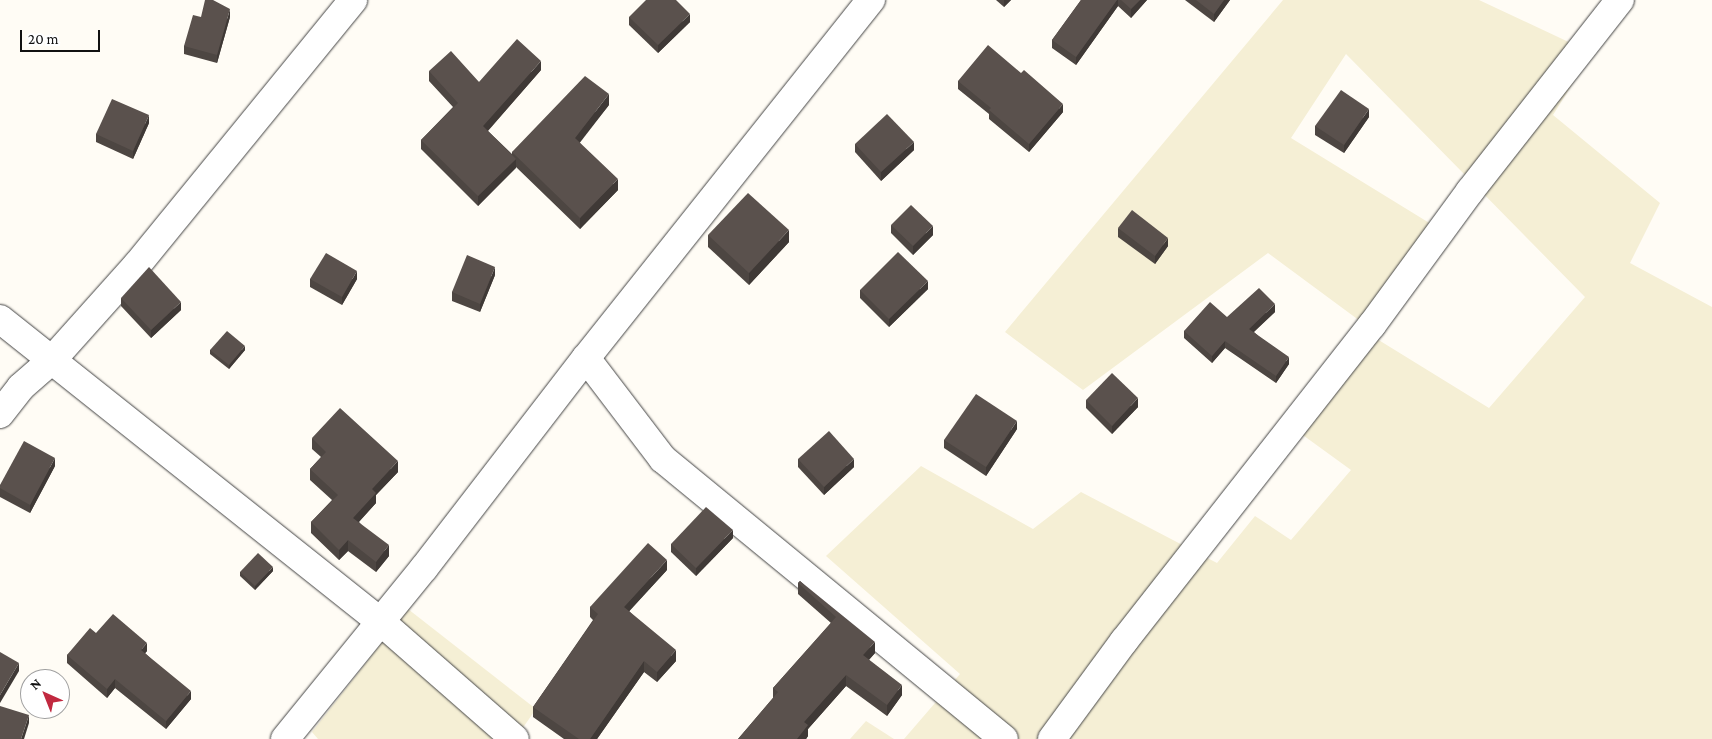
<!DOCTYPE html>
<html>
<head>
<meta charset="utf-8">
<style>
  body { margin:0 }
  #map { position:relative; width:1712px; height:739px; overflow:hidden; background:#fffcf5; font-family:"Crimson Pro",serif }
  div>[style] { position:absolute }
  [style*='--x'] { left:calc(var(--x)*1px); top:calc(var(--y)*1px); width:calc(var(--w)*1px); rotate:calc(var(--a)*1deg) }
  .farmland>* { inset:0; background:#f5efd5 }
  .roads { filter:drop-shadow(0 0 1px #444) drop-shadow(0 0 1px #444) }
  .minor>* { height:28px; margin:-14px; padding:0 14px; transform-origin:14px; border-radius:14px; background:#fff }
  .tertiary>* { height:28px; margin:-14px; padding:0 14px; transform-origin:14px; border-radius:14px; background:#fff }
  .wall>* { inset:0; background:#4d4642 }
  .shaded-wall>* { inset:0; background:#3f3936 }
  .building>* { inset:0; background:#5a514d }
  span { translate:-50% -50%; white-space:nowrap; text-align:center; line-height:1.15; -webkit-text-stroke:5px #fff; paint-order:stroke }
  .north { position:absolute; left:20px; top:669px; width:50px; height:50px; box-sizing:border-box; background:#fff; border:1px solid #a0a0a0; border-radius:50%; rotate:316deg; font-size:14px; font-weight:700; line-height:20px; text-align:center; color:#111 }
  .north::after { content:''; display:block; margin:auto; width:18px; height:22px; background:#c1293f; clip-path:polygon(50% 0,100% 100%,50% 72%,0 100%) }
  .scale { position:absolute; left:20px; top:30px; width:80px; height:22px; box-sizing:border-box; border:2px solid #111; border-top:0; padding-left:6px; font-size:15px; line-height:18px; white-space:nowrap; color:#111; -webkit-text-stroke:4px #fff; paint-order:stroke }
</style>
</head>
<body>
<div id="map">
  <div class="farmland">
    <div style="clip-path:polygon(1283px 0,1479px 0,1592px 53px,1553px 115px,1660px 203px,1630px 263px,1712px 307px,1712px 739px,904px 739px,960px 674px,826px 556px,921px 466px,1033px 529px,1081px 492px,1217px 563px,1255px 516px,1291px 540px,1351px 470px,1300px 433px,1377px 339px,1489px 408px,1585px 297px,1346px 54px,1291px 138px,1431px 224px,1360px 321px,1268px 253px,1083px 390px,1005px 332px)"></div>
    <div style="clip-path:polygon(408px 609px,536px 709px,515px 739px,318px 739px,312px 732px)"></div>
    <div style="clip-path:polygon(866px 721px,894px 739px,850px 739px)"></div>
  </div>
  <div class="roads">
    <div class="minor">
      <div style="--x:586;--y:358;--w:127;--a:52.7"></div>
      <div style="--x:663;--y:459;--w:441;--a:39.4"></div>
      <div style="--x:52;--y:360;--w:127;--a:-48.2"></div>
      <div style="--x:137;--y:265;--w:342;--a:-50.8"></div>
      <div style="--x:285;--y:739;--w:220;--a:-50.9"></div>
      <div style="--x:424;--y:568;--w:265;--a:-52.4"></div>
      <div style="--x:586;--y:358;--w:458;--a:-51.5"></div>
    </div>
    <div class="tertiary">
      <div style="--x:0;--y:319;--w:485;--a:38.5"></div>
      <div style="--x:380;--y:621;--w:179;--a:41.2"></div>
      <div style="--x:0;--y:414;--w:34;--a:-52"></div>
      <div style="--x:21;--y:387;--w:41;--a:-41.1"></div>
      <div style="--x:1052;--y:739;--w:122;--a:-53.7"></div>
      <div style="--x:1124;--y:641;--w:402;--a:-51.9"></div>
      <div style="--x:1372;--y:325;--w:166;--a:-53.8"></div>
      <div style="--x:1470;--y:191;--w:243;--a:-51.9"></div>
    </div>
  </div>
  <div class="wall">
    <div style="clip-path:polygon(996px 0,1011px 0,1004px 7px)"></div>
    <div style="clip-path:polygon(1081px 0,1147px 0,1131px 18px,1118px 6px,1076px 65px,1052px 48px,1052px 40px)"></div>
    <div style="clip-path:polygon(1185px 0,1230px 0,1214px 22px)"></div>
    <div style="clip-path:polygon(230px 17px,217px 63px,184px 54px,184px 46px)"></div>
    <div style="clip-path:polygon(629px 17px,690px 22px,658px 53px,629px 25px)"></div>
    <div style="clip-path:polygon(541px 70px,488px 131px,512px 154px,512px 152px,609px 105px,579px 142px,618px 190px,580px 229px,516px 167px,478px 206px,421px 149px,421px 140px,453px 107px,429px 81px,429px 71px,479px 82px)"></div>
    <div style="clip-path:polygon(1021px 73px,1063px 112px,1029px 152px,989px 119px,989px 114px,958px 89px,958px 81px)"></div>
    <div style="clip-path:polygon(1369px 117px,1344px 153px,1315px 135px,1315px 126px)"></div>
    <div style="clip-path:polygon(149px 123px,133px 159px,96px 142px,96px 134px)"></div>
    <div style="clip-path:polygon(855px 144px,914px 150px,881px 181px,855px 152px)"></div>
    <div style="clip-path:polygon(891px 225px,933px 235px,913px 255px,891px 233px)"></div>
    <div style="clip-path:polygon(1118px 228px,1168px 246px,1155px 264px,1118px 237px)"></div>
    <div style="clip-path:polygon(708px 235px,789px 242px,749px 285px,708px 247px)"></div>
    <div style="clip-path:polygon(495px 275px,480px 312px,452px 301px,452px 292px)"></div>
    <div style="clip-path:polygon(310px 279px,357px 279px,342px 305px,310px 287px)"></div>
    <div style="clip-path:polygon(928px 289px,889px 327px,860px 298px,860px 290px)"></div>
    <div style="clip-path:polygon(121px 298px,181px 310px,151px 338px,121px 306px)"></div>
    <div style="clip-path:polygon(1275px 312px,1254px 332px,1289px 364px,1276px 383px,1225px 348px,1212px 363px,1184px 338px,1184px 331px,1227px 317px)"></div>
    <div style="clip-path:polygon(210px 350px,245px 350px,229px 369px,210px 354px)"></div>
    <div style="clip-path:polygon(1086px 400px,1138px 407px,1112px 434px,1086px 408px)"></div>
    <div style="clip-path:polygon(1017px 429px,986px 476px,944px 448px,944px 440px)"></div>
    <div style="clip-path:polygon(312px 438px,398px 472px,376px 495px,376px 503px,359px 522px,389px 556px,376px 572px,348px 551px,339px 560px,311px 533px,311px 522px,332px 500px,310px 480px,310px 469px,321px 457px,312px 449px)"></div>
    <div style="clip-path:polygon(798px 459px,854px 467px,824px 495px,798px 467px)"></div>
    <div style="clip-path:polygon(55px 466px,30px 513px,0 497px,0 485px)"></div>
    <div style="clip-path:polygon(733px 538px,696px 576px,671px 552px,671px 544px)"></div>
    <div style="clip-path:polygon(667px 570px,629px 611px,676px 661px,657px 682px,644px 672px,597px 739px,564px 739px,533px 717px,533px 707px,593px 620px,590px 617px,590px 607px)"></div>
    <div style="clip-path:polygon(273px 571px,255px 590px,240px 576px,240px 572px)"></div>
    <div style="clip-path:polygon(800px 581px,875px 653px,869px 660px,902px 695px,887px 716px,846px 686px,808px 729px,808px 736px,806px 739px,738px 739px,773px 698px,773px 688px,831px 623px,798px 594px,798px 583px)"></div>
    <div style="clip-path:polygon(96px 633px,147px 651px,145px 653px,191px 699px,166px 729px,115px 688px,107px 698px,67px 663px,67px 655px)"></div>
  </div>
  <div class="shaded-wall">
    <div style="clip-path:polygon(1004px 0,1011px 0,1004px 7px)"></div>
    <div style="clip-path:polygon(1117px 0,1118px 0,1118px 6px,1076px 65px,1076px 57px)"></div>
    <div style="clip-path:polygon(1140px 0,1147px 0,1131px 18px,1131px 9px)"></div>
    <div style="clip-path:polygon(1224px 0,1230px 0,1214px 22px,1214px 14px)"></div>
    <div style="clip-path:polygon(230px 9px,230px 17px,217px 63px,217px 55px)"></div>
    <div style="clip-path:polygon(690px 14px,690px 22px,658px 53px,658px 45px)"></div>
    <div style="clip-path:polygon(541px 61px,541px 70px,483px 136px,483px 126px)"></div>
    <div style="clip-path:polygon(609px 94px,609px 105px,575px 149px,575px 138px)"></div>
    <div style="clip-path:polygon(1063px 104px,1063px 112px,1029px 152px,1029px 144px)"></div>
    <div style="clip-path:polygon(1369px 109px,1369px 117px,1344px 153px,1344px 145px)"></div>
    <div style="clip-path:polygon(149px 115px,149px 123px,133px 159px,133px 151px)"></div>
    <div style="clip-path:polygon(914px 142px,914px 150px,881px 181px,881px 172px)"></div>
    <div style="clip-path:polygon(516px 159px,516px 168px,478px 206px,478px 196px)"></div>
    <div style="clip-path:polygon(618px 179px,618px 190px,580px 229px,580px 218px)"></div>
    <div style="clip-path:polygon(933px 226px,933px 235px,913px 255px,913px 246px)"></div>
    <div style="clip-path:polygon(789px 230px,789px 242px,749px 285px,749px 273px)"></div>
    <div style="clip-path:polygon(1168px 238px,1168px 246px,1155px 264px,1155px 256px)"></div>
    <div style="clip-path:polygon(495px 267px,495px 275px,480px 312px,480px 304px)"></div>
    <div style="clip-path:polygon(357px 271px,357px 279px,342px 305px,342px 297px)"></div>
    <div style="clip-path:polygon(928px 281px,928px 289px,889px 327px,889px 319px)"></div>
    <div style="clip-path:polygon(181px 302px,181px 310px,151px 338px,151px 330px)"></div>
    <div style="clip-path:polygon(1275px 304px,1275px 312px,1249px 336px,1249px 329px)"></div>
    <div style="clip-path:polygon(1225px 341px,1225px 348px,1212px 363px,1212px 356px)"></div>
    <div style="clip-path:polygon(245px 346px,245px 350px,229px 369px,229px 365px)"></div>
    <div style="clip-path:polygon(1289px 357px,1289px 364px,1276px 383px,1276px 376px)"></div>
    <div style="clip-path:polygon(1138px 398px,1138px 407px,1112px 434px,1112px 426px)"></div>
    <div style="clip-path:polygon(1017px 421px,1017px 429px,986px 476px,986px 467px)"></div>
    <div style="clip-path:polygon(55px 458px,55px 466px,30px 513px,30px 505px)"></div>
    <div style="clip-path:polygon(854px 459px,854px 467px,824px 495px,824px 487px)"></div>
    <div style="clip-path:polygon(398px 461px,398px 472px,376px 495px,376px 503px,353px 528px,353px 518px,372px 489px)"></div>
    <div style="clip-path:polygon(733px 530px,733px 538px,696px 576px,696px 568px)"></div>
    <div style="clip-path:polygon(348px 540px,348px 551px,339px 560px,339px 550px)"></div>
    <div style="clip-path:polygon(389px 545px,389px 556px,376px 572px,376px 562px)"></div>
    <div style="clip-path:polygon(667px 560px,667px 570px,624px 617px,624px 607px)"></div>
    <div style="clip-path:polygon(273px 567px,273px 571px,255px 590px,255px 586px)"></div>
    <div style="clip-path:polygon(875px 642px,875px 653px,863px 666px,863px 655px)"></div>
    <div style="clip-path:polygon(147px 643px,147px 651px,141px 658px,141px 650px)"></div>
    <div style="clip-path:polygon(676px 650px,676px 661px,657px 682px,657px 672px)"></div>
    <div style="clip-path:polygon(644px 661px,644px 672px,597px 739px,590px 739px)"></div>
    <div style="clip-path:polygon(19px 663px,19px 671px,0 703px,0 695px)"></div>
    <div style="clip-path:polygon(846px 675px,846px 686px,808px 729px,808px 736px,806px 739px,797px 739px,804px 722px)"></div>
    <div style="clip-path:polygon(115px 679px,115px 688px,107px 698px,107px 689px)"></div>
    <div style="clip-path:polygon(902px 685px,902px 695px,887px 716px,887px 705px)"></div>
    <div style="clip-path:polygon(191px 691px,191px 699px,166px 729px,166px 721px)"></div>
    <div style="clip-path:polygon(29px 715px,29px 723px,24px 739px,21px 739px)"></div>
  </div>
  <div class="building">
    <div style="clip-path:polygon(205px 0,213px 0,230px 9px,217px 55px,184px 46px,193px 15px,201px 17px)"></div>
    <div style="clip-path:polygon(646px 0,676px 0,690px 14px,658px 45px,629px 17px)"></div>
    <div style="clip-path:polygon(1081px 0,1117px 0,1076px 57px,1052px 40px)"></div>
    <div style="clip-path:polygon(1121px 0,1140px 0,1131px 9px)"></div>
    <div style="clip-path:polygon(1196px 0,1224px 0,1214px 14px)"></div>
    <div style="clip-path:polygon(517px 39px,541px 61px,483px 126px,516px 159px,478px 196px,421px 140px,458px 103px,429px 71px,451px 51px,479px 82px)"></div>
    <div style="clip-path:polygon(988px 45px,1021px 73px,1024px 70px,1063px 104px,1029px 144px,989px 110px,991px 108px,958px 81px)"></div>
    <div style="clip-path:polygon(585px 76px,609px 94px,575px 138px,618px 179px,580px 218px,512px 152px)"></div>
    <div style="clip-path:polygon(1341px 90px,1369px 109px,1344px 145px,1315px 126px)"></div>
    <div style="clip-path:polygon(112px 99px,149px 115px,133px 151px,96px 134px)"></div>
    <div style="clip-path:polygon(887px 114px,914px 142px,881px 172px,855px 144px)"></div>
    <div style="clip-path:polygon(748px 193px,789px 230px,749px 273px,708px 235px)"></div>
    <div style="clip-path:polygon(911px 205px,933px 226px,913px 246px,891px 225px)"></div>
    <div style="clip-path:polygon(1132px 210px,1168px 238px,1155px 256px,1118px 228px)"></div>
    <div style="clip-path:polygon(898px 252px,928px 281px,889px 319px,860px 290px)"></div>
    <div style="clip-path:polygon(326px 253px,357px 271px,342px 297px,310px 279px)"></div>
    <div style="clip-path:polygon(467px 255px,495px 267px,480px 304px,452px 292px)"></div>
    <div style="clip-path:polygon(149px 267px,181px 302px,151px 330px,121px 298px)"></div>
    <div style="clip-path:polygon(1259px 288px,1275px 304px,1249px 329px,1289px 357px,1276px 376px,1225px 341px,1212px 356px,1184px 331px,1210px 302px,1227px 317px)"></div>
    <div style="clip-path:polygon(227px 331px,245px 346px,229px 365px,210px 350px)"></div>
    <div style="clip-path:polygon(1112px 373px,1138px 398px,1112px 426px,1086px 400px)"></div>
    <div style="clip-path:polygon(976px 394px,1017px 421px,986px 467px,944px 440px)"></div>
    <div style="clip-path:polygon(340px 408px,398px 461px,372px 489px,376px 493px,353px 518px,389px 545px,376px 562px,348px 540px,339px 550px,311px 522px,338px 495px,310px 469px,326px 452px,312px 438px)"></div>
    <div style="clip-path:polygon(829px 431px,854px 459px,824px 487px,798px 459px)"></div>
    <div style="clip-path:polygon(24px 441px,55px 458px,30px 505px,0 488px,0 485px)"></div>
    <div style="clip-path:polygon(706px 507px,733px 530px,696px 568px,671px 544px)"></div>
    <div style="clip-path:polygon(648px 543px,667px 560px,624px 607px,676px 650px,657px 672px,644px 661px,590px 739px,579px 739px,533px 707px,598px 614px,590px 607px)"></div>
    <div style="clip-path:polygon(258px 553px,273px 567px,255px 586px,240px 572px)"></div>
    <div style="clip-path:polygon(800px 581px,875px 642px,863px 655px,902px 685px,887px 705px,846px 675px,804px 722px,808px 725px,797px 739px,738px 739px,778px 692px,773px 688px,836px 617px,798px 583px)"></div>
    <div style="clip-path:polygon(113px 614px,147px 643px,141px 650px,191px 691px,166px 721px,115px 679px,107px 689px,67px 655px,90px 628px,96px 633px)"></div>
    <div style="clip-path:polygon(0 652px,19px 663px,0 695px)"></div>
    <div style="clip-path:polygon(0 706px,29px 715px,21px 739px,0 739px)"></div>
  </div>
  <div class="north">N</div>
  <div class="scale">20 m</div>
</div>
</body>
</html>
